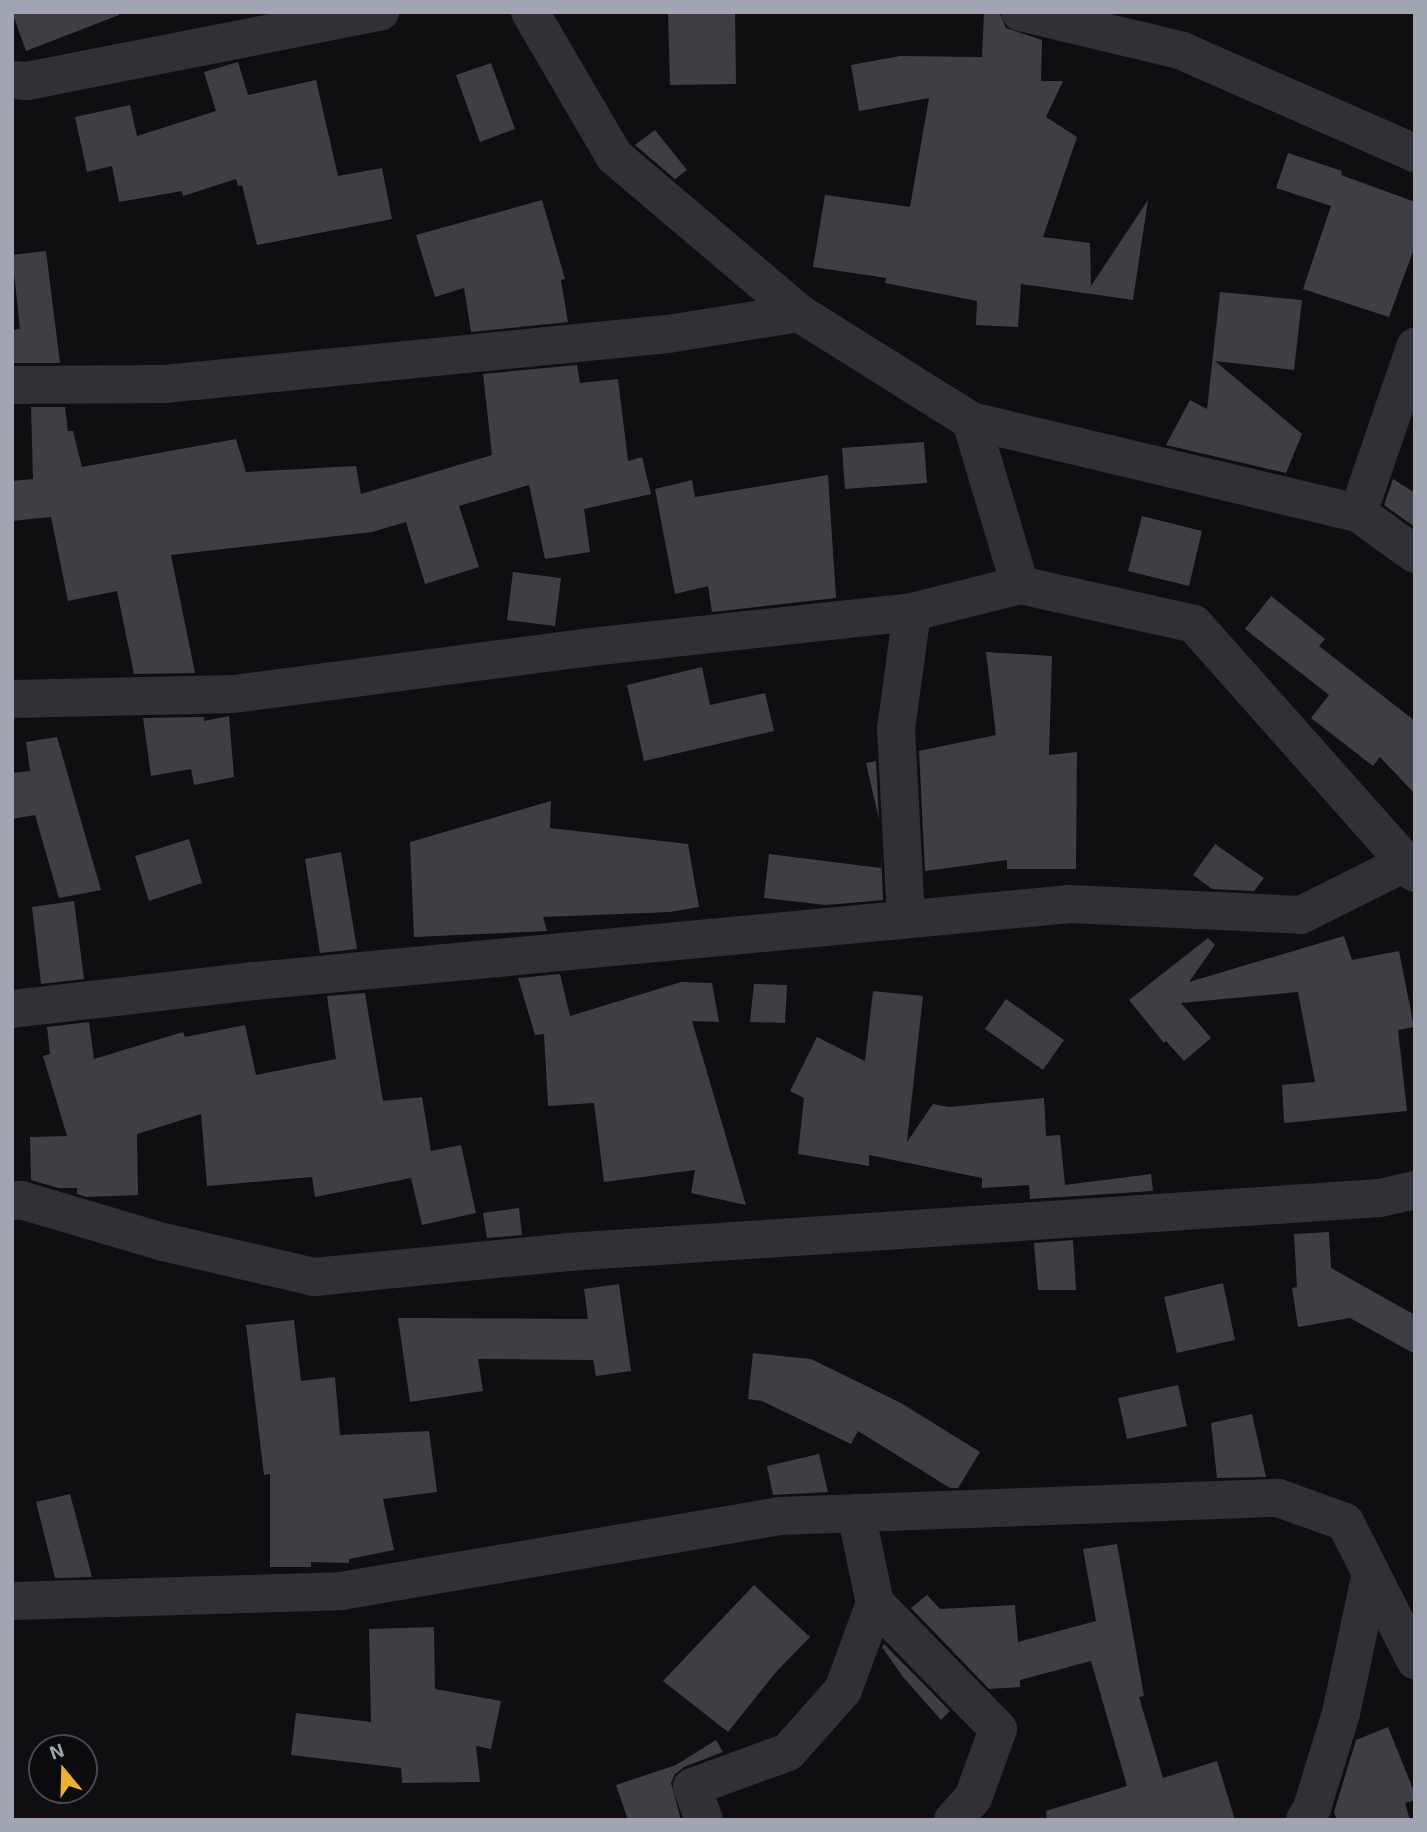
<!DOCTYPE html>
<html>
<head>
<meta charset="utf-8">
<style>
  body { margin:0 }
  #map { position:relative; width:1427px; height:1832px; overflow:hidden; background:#0f0f11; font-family:"Exo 2",sans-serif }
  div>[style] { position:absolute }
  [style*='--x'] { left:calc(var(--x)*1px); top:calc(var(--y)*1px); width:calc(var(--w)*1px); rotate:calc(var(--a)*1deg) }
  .building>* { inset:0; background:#3e3f44 }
  .minor>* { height:38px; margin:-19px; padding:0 19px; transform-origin:19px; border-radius:19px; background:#303136 }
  span { translate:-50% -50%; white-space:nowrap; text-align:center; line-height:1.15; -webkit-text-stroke:5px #0b0a0c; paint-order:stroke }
  .frame { position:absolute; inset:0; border:14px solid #a0a5b2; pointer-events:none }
  .north { position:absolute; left:28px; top:1734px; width:70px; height:70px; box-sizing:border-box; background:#0b0a0c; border:2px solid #47484e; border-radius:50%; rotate:341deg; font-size:19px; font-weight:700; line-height:28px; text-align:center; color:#a0a5b2 }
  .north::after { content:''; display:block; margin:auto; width:24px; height:32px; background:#f2b126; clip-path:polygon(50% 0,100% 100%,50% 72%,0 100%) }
</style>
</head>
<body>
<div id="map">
  <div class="building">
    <div style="clip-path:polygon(12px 12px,118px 12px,119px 15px,26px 51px)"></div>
    <div style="clip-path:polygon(668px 12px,735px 12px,736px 84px,670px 85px)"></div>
    <div style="clip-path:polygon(984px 12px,999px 12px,1006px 28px,1042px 40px,1041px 81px,1063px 81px,1046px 117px,1077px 137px,1043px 237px,1090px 243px,1091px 286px,1148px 200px,1133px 300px,1021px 284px,1018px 327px,976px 325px,977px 301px,885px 283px,886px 278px,813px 267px,825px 195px,910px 207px,929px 98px,859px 111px,851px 65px,900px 56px,982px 57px)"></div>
    <div style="clip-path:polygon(238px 62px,248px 95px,316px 80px,338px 176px,382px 168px,392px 219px,257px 245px,242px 185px,238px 186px,236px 179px,183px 196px,182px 191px,119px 202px,112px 166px,87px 172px,75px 117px,130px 105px,137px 136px,216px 111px,204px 72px)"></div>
    <div style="clip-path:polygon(491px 63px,515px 129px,480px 142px,456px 75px)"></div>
    <div style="clip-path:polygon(655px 130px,687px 170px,675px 179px,635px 145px)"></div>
    <div style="clip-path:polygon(1288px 153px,1342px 171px,1341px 175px,1415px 202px,1415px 246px,1389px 317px,1303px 289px,1331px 206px,1276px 188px)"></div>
    <div style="clip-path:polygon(542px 200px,565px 279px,561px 280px,568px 322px,471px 332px,464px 288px,435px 297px,416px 235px)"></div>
    <div style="clip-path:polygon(46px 251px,60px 363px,12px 363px,12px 330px,20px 329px,12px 255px)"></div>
    <div style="clip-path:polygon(1220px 292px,1302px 300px,1294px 370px,1215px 361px,1302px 434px,1286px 473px,1166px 445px,1190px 400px,1207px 409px)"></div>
    <div style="clip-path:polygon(577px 365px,580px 383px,618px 379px,628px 461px,642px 457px,651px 494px,584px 509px,590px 552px,545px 559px,529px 485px,459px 506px,479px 567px,425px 584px,406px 522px,372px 532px,171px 555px,195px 673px,134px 674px,117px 591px,68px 601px,51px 517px,12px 521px,12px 481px,33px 479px,31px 407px,65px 407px,68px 431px,73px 431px,82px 467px,236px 439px,246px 472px,356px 466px,361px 494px,492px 455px,483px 374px)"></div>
    <div style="clip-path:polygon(924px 442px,927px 483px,845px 489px,842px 448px)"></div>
    <div style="clip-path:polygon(828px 475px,836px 598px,712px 612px,708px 586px,675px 594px,655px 489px,692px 480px,695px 497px)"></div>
    <div style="clip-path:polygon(1393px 479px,1415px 493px,1415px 527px,1384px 505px)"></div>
    <div style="clip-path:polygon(1142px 516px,1202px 531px,1189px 586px,1128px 571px)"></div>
    <div style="clip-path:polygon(513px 572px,561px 578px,555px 626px,507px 620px)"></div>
    <div style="clip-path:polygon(1271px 596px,1325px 639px,1319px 646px,1415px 721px,1415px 794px,1380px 757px,1373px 766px,1311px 718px,1329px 695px,1245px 629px)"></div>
    <div style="clip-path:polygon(986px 652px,1052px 656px,1049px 755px,1077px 752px,1076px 869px,1007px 869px,1007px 860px,925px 871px,919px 751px,996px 735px)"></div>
    <div style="clip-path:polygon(702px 667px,710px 705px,765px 693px,774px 731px,644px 761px,627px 685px)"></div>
    <div style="clip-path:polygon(229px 716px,234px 777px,194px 785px,191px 769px,151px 776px,143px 718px,204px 717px,204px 721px)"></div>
    <div style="clip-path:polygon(57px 737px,101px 890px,59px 898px,35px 815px,12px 819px,12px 773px,30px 771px,26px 742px)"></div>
    <div style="clip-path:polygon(876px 761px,879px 820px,866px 763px)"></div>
    <div style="clip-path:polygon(551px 801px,550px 828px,688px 844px,699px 907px,670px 912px,543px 917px,547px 931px,414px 937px,410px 842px)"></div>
    <div style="clip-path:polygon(189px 839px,202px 883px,149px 901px,135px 856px)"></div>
    <div style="clip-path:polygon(1215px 844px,1264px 878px,1254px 891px,1212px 889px,1193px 875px)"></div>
    <div style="clip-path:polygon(341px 852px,357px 949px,320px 953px,305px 859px)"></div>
    <div style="clip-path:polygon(769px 854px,881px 868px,881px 854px,883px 900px,826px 905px,764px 898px)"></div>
    <div style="clip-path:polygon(74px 901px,84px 979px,41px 984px,32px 907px)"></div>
    <div style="clip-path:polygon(1344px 936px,1352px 960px,1399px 951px,1414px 1027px,1398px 1030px,1407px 1111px,1284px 1123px,1282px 1085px,1315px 1082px,1298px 992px,1181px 1003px,1211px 1038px,1184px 1061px,1166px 1041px,1164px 1043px,1129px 1000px,1208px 938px,1215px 945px,1189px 982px)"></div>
    <div style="clip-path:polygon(560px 974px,570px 1016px,681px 982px,712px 983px,719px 1022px,692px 1021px,746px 1205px,691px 1193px,695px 1170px,604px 1182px,594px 1103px,548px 1106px,544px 1034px,535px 1035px,518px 978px)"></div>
    <div style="clip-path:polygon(754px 984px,787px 985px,785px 1023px,750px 1022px)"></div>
    <div style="clip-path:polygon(873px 991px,923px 996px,907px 1142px,933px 1104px,949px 1107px,1044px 1098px,1046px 1136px,1060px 1135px,1065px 1185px,1151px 1174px,1153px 1191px,1030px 1199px,1029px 1185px,982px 1188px,982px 1178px,869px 1155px,869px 1166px,798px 1154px,804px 1098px,790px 1091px,817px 1037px,865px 1061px)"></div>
    <div style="clip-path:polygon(365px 993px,383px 1101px,422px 1097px,431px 1151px,461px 1145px,476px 1213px,422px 1225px,411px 1178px,315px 1197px,312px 1177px,207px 1186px,201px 1114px,137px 1134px,138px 1195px,87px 1197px,77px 1194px,77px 1188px,58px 1188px,31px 1180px,30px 1137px,67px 1136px,43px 1056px,50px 1054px,47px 1027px,89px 1022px,94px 1059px,183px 1032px,185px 1037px,245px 1025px,256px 1075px,336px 1059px,327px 996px)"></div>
    <div style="clip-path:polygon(1006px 999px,1064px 1040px,1043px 1070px,985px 1029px)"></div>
    <div style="clip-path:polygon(519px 1208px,522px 1235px,487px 1238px,483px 1213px)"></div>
    <div style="clip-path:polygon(1329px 1232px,1331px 1268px,1415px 1315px,1415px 1354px,1350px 1318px,1298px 1327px,1292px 1288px,1297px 1287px,1294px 1234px)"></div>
    <div style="clip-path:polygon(1073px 1240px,1076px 1290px,1038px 1290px,1034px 1243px)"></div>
    <div style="clip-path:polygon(1223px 1283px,1235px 1340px,1177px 1353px,1164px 1297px)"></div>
    <div style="clip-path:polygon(619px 1284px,631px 1371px,596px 1376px,593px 1360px,478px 1359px,483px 1391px,410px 1402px,398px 1318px,588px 1319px,584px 1289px)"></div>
    <div style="clip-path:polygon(294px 1320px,301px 1381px,335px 1377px,340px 1435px,429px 1431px,437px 1492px,383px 1499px,394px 1550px,349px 1559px,349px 1563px,311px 1562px,311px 1567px,270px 1567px,270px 1474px,264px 1475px,246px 1325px)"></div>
    <div style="clip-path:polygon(753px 1353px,811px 1359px,901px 1403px,980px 1452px,958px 1488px,950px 1488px,858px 1431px,851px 1444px,762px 1401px,748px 1399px)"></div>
    <div style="clip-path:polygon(1178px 1385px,1187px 1426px,1127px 1439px,1118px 1398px)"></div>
    <div style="clip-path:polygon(1252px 1414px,1266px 1477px,1217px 1478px,1211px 1423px)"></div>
    <div style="clip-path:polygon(819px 1454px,828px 1492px,773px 1495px,767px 1466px)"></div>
    <div style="clip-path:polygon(70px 1494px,92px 1577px,55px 1578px,36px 1502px)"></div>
    <div style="clip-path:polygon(1117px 1544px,1144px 1696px,1139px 1697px,1163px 1778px,1217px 1761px,1235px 1820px,1047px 1820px,1046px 1811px,1127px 1786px,1091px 1661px,1020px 1680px,1020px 1687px,989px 1689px,911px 1608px,927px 1595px,940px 1609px,1015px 1605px,1018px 1642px,1096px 1621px,1083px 1549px)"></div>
    <div style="clip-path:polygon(754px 1585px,810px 1637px,776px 1672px,728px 1732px,663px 1681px)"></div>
    <div style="clip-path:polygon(434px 1627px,435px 1689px,501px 1701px,491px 1749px,476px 1746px,480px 1782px,402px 1783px,401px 1768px,291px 1755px,296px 1713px,371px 1722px,369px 1629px)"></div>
    <div style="clip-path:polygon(884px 1644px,950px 1711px,941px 1720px,903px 1677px,882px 1647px)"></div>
    <div style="clip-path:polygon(1388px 1727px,1415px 1794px,1415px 1800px,1405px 1803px,1410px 1820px,1337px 1820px,1334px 1812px,1356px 1740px)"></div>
    <div style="clip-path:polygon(716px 1740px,723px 1752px,684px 1767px,675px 1774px,671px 1783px,681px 1820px,628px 1820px,616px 1785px,676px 1765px)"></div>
  </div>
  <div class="minor">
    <div style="--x:530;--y:12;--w:167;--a:59.7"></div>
    <div style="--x:614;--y:156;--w:243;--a:40.3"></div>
    <div style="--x:799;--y:313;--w:203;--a:32.1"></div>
    <div style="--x:971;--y:421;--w:171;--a:73.4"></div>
    <div style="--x:1020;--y:585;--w:178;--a:12.6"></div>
    <div style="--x:1194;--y:624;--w:333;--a:48.4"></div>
    <div style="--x:1020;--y:12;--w:164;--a:13.4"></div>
    <div style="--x:1180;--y:50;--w:257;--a:23.7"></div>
    <div style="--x:12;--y:80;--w:15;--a:4"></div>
    <div style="--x:27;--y:81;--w:360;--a:-11.1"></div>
    <div style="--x:12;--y:385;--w:153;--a:-0.4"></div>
    <div style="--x:165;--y:384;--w:505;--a:-5.68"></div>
    <div style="--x:668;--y:334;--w:133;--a:-9.1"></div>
    <div style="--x:971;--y:421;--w:398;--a:13.4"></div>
    <div style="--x:1358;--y:513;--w:70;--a:35.7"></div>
    <div style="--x:1358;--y:513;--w:176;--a:-71"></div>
    <div style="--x:12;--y:699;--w:222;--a:-1.3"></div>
    <div style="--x:234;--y:694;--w:369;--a:-7.5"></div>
    <div style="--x:600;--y:646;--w:314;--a:-6.2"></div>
    <div style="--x:912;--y:612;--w:111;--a:-14"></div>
    <div style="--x:906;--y:919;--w:190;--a:-93"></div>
    <div style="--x:896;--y:729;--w:118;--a:-82.2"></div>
    <div style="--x:12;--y:1009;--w:244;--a:-6.6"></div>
    <div style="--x:254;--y:981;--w:820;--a:-5.39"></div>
    <div style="--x:1070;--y:904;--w:231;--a:2.7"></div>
    <div style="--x:1301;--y:915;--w:119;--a:-26.6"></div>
    <div style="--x:12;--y:1201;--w:9;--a:-6"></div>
    <div style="--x:21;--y:1200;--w:144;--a:16.5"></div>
    <div style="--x:159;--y:1241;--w:159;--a:13.1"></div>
    <div style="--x:314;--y:1277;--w:255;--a:-5.6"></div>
    <div style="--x:568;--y:1252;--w:814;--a:-3.8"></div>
    <div style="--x:1380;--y:1198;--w:36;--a:-13"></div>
    <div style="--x:12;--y:1601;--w:329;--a:-1.7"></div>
    <div style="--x:341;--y:1591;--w:444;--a:-9.7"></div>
    <div style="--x:779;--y:1516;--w:499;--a:-2.1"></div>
    <div style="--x:1278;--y:1498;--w:71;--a:19.7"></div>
    <div style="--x:1345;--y:1522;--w:155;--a:63.1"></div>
    <div style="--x:875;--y:1603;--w:176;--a:45.7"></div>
    <div style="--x:998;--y:1729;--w:73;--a:109.9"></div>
    <div style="--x:973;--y:1798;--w:30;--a:132"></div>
    <div style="--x:704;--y:1820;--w:35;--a:-110"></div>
    <div style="--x:692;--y:1787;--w:102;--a:-20"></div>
    <div style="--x:788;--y:1752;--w:83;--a:-48.4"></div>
    <div style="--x:843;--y:1690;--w:93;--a:-69.8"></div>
    <div style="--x:875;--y:1603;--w:92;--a:-101.9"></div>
    <div style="--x:1305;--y:1820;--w:14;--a:-60"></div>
    <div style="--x:1312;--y:1808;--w:99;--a:-73"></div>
    <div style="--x:1341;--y:1713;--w:143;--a:-77.9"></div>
  </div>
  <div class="frame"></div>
  <div class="north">N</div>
</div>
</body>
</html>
